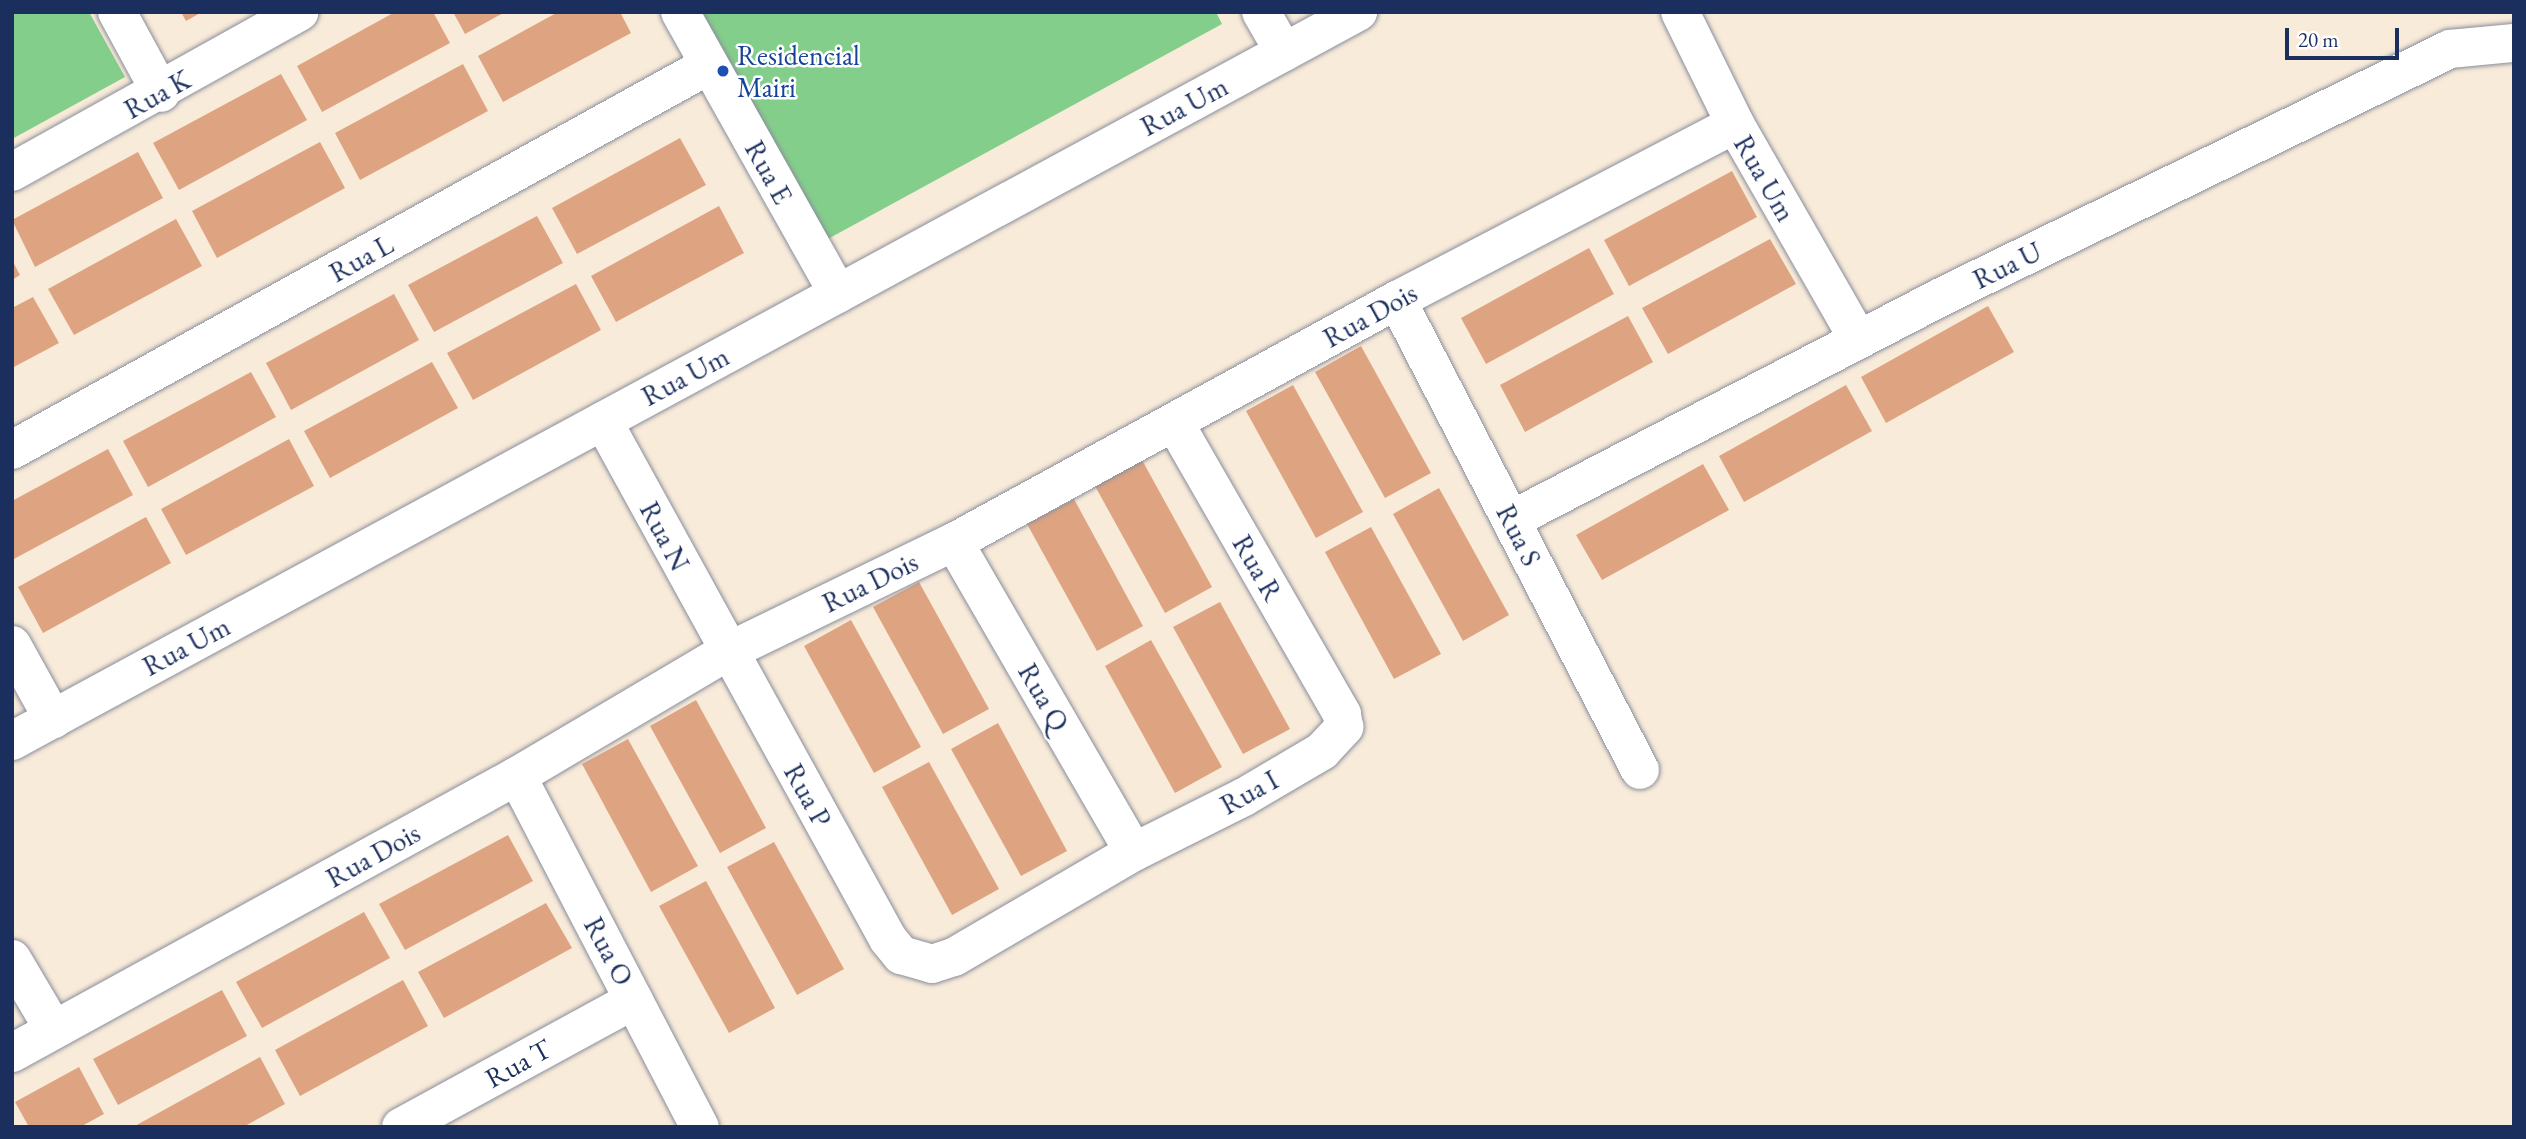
<!DOCTYPE html>
<html>
<head>
<meta charset="utf-8">
<style>
  body { margin:0 }
  #map { position:relative; width:2526px; height:1139px; overflow:hidden; background:#f8ebd9; font-family:"EB Garamond",serif }
  div>[style] { position:absolute }
  [style*='--x'] { left:calc(var(--x)*1px); top:calc(var(--y)*1px); width:calc(var(--w)*1px); rotate:calc(var(--a)*1deg) }
  .green>* { inset:0; background:#84ce8b }
  .building>* { inset:0; background:#dea482 }
  .roads { filter:drop-shadow(0 0 2px #8a8d9c) drop-shadow(0 0 2px #8a8d9c) }
  .minor>* { height:38px; margin:-19px; padding:0 19px; transform-origin:19px; border-radius:19px; background:#fff }
  .dots>* { width:19px; height:19px; translate:-50% -50%; box-sizing:border-box; border:4px solid #fff; border-radius:50% }
  span { translate:-50% -50%; white-space:nowrap; text-align:center; line-height:1.15; -webkit-text-stroke:5px #fff; paint-order:stroke }
  .transit-label { font-size:28px; color:#164399 }
  .left { translate:0 -50%; text-align:left }
  .street-label { font-size:28px; color:#1b2f5e }
  .frame { position:absolute; inset:0; border:14px solid #1b2f5e; pointer-events:none }
  .scale { position:absolute; left:2285px; top:28px; width:114px; height:32px; box-sizing:border-box; border:4px solid #1b2f5e; border-top:0; padding-left:9px; font-size:21px; line-height:24px; white-space:nowrap; color:#1b2f5e; -webkit-text-stroke:5px #fff; paint-order:stroke }
</style>
</head>
<body>
<div id="map">
  <div class="green">
    <div style="clip-path:polygon(12px 12px,89px 12px,125px 77px,12px 139px)"></div>
    <div style="clip-path:polygon(701px 12px,1216px 12px,1222px 24px,826px 240px)"></div>
  </div>
  <div class="building">
    <div style="clip-path:polygon(181px 12px,202px 12px,186px 21px)"></div>
    <div style="clip-path:polygon(395px 12px,433px 12px,450px 43px,322px 112px,297px 66px)"></div>
    <div style="clip-path:polygon(453px 12px,505px 12px,465px 34px)"></div>
    <div style="clip-path:polygon(558px 12px,620px 12px,631px 33px,503px 102px,478px 56px)"></div>
    <div style="clip-path:polygon(463px 64px,488px 111px,360px 180px,335px 133px)"></div>
    <div style="clip-path:polygon(281px 74px,307px 120px,179px 190px,153px 143px)"></div>
    <div style="clip-path:polygon(680px 138px,706px 185px,577px 254px,552px 208px)"></div>
    <div style="clip-path:polygon(320px 142px,345px 188px,217px 258px,192px 211px)"></div>
    <div style="clip-path:polygon(138px 152px,163px 198px,35px 267px,12px 220px)"></div>
    <div style="clip-path:polygon(1732px 171px,1757px 217px,1629px 286px,1604px 240px)"></div>
    <div style="clip-path:polygon(719px 206px,744px 253px,616px 322px,591px 276px)"></div>
    <div style="clip-path:polygon(537px 216px,563px 263px,434px 332px,408px 285px)"></div>
    <div style="clip-path:polygon(176px 219px,202px 266px,74px 335px,48px 289px)"></div>
    <div style="clip-path:polygon(1770px 239px,1796px 284px,1668px 354px,1642px 308px)"></div>
    <div style="clip-path:polygon(1589px 248px,1614px 294px,1486px 364px,1461px 318px)"></div>
    <div style="clip-path:polygon(12px 260px,20px 275px,12px 280px)"></div>
    <div style="clip-path:polygon(576px 284px,601px 330px,473px 400px,447px 353px)"></div>
    <div style="clip-path:polygon(394px 294px,419px 340px,291px 410px,266px 363px)"></div>
    <div style="clip-path:polygon(33px 297px,59px 343px,12px 368px,12px 308px)"></div>
    <div style="clip-path:polygon(1988px 306px,2014px 352px,1886px 423px,1861px 377px)"></div>
    <div style="clip-path:polygon(1628px 316px,1653px 362px,1525px 432px,1500px 385px)"></div>
    <div style="clip-path:polygon(1361px 346px,1431px 473px,1385px 498px,1315px 372px)"></div>
    <div style="clip-path:polygon(432px 362px,458px 408px,330px 478px,304px 431px)"></div>
    <div style="clip-path:polygon(251px 372px,276px 417px,148px 487px,123px 441px)"></div>
    <div style="clip-path:polygon(1293px 385px,1363px 512px,1316px 538px,1246px 411px)"></div>
    <div style="clip-path:polygon(1846px 385px,1872px 431px,1744px 502px,1719px 456px)"></div>
    <div style="clip-path:polygon(289px 439px,314px 486px,186px 555px,161px 509px)"></div>
    <div style="clip-path:polygon(108px 449px,133px 495px,12px 560px,12px 501px)"></div>
    <div style="clip-path:polygon(1142px 460px,1212px 587px,1165px 613px,1095px 486px)"></div>
    <div style="clip-path:polygon(1703px 464px,1729px 510px,1602px 580px,1576px 535px)"></div>
    <div style="clip-path:polygon(1439px 488px,1509px 615px,1463px 641px,1393px 514px)"></div>
    <div style="clip-path:polygon(1074px 499px,1143px 626px,1097px 651px,1027px 524px)"></div>
    <div style="clip-path:polygon(146px 517px,171px 563px,43px 633px,18px 587px)"></div>
    <div style="clip-path:polygon(1371px 527px,1441px 654px,1394px 679px,1325px 552px)"></div>
    <div style="clip-path:polygon(919px 582px,989px 709px,943px 734px,873px 607px)"></div>
    <div style="clip-path:polygon(1220px 602px,1290px 729px,1243px 754px,1173px 627px)"></div>
    <div style="clip-path:polygon(851px 620px,921px 747px,874px 773px,804px 646px)"></div>
    <div style="clip-path:polygon(1151px 640px,1222px 767px,1175px 793px,1105px 666px)"></div>
    <div style="clip-path:polygon(696px 700px,766px 828px,720px 853px,650px 726px)"></div>
    <div style="clip-path:polygon(998px 723px,1067px 851px,1021px 876px,951px 749px)"></div>
    <div style="clip-path:polygon(628px 739px,698px 866px,651px 892px,582px 764px)"></div>
    <div style="clip-path:polygon(929px 762px,999px 889px,952px 915px,882px 787px)"></div>
    <div style="clip-path:polygon(508px 835px,533px 881px,405px 950px,379px 904px)"></div>
    <div style="clip-path:polygon(774px 842px,844px 969px,797px 995px,727px 867px)"></div>
    <div style="clip-path:polygon(706px 881px,775px 1008px,729px 1033px,659px 906px)"></div>
    <div style="clip-path:polygon(546px 903px,572px 948px,444px 1018px,418px 972px)"></div>
    <div style="clip-path:polygon(364px 912px,390px 958px,262px 1028px,236px 982px)"></div>
    <div style="clip-path:polygon(403px 980px,428px 1026px,300px 1096px,275px 1050px)"></div>
    <div style="clip-path:polygon(222px 990px,247px 1036px,118px 1105px,93px 1059px)"></div>
    <div style="clip-path:polygon(260px 1057px,285px 1104px,243px 1127px,133px 1127px)"></div>
    <div style="clip-path:polygon(79px 1067px,104px 1114px,80px 1127px,29px 1127px,15px 1102px)"></div>
  </div>
  <div class="roads">
    <div class="minor">
      <div style="--x:117;--y:12;--w:92;--a:61.5"></div>
      <div style="--x:680;--y:12;--w:323;--a:60.7"></div>
      <div style="--x:1261;--y:12;--w:46;--a:60.1"></div>
      <div style="--x:1680;--y:12;--w:125;--a:63.8"></div>
      <div style="--x:1735;--y:124;--w:248;--a:60.2"></div>
      <div style="--x:12;--y:172;--w:329;--a:-29.1"></div>
      <div style="--x:1397;--y:300;--w:529;--a:62.66"></div>
      <div style="--x:603;--y:421;--w:591;--a:61.18"></div>
      <div style="--x:888;--y:939;--w:21;--a:51"></div>
      <div style="--x:901;--y:955;--w:32;--a:16"></div>
      <div style="--x:932;--y:964;--w:23;--a:-18"></div>
      <div style="--x:954;--y:957;--w:208;--a:-30.3"></div>
      <div style="--x:1134;--y:852;--w:123;--a:-26.6"></div>
      <div style="--x:1244;--y:797;--w:91;--a:-30.5"></div>
      <div style="--x:1322;--y:751;--w:33;--a:-47"></div>
      <div style="--x:1344;--y:727;--w:13;--a:-99"></div>
      <div style="--x:1342;--y:714;--w:336;--a:-119.9"></div>
      <div style="--x:12;--y:450;--w:796;--a:-28.91"></div>
      <div style="--x:1511;--y:520;--w:487;--a:-27.4"></div>
      <div style="--x:1943;--y:296;--w:564;--a:-25.97"></div>
      <div style="--x:2450;--y:49;--w:64;--a:-5.4"></div>
      <div style="--x:954;--y:542;--w:358;--a:59.9"></div>
      <div style="--x:12;--y:645;--w:85;--a:61"></div>
      <div style="--x:12;--y:741;--w:1531;--a:-28.44"></div>
      <div style="--x:517;--y:776;--w:396;--a:62.5"></div>
      <div style="--x:12;--y:959;--w:82;--a:59.4"></div>
      <div style="--x:12;--y:1053;--w:576;--a:-28.75"></div>
      <div style="--x:517;--y:776;--w:244;--a:-30.6"></div>
      <div style="--x:727;--y:652;--w:252;--a:-25.9"></div>
      <div style="--x:954;--y:542;--w:505;--a:-28.65"></div>
      <div style="--x:1397;--y:300;--w:381;--a:-27.5"></div>
      <div style="--x:401;--y:1127;--w:265;--a:-28.6"></div>
    </div>
  </div>
  <div class="dots">
    <div style="left:723px;top:71px;background:#1a4fb4"></div>
  </div>
  <div class="transit-label">
    <span class="left" style="left:737px;top:71px">Residencial<br>Mairi</span>
  </div>
  <div class="street-label">
    <span style="left:157px;top:94px;rotate:-29deg">Rua K</span>
    <span style="left:1184px;top:106px;rotate:-28deg">Rua Um</span>
    <span style="left:769px;top:172px;rotate:61deg">Rua E</span>
    <span style="left:1765px;top:178px;rotate:60deg">Rua Um</span>
    <span style="left:361px;top:258px;rotate:-29deg">Rua L</span>
    <span style="left:2007px;top:265px;rotate:-26deg">Rua U</span>
    <span style="left:1370px;top:315px;rotate:-29deg">Rua Dois</span>
    <span style="left:685px;top:376px;rotate:-28deg">Rua Um</span>
    <span style="left:1519px;top:535px;rotate:63deg">Rua S</span>
    <span style="left:665px;top:536px;rotate:62deg">Rua N</span>
    <span style="left:1258px;top:568px;rotate:60deg">Rua R</span>
    <span style="left:870px;top:582px;rotate:-26deg">Rua Dois</span>
    <span style="left:186px;top:646px;rotate:-28deg">Rua Um</span>
    <span style="left:1044px;top:697px;rotate:60deg">Rua Q</span>
    <span style="left:1249px;top:792px;rotate:-29deg">Rua I</span>
    <span style="left:808px;top:795px;rotate:61deg">Rua P</span>
    <span style="left:373px;top:855px;rotate:-29deg">Rua Dois</span>
    <span style="left:609px;top:951px;rotate:62deg">Rua O</span>
    <span style="left:518px;top:1063px;rotate:-29deg">Rua T</span>
  </div>
  <div class="frame"></div>
  <div class="scale">20 m</div>
</div>
</body>
</html>
